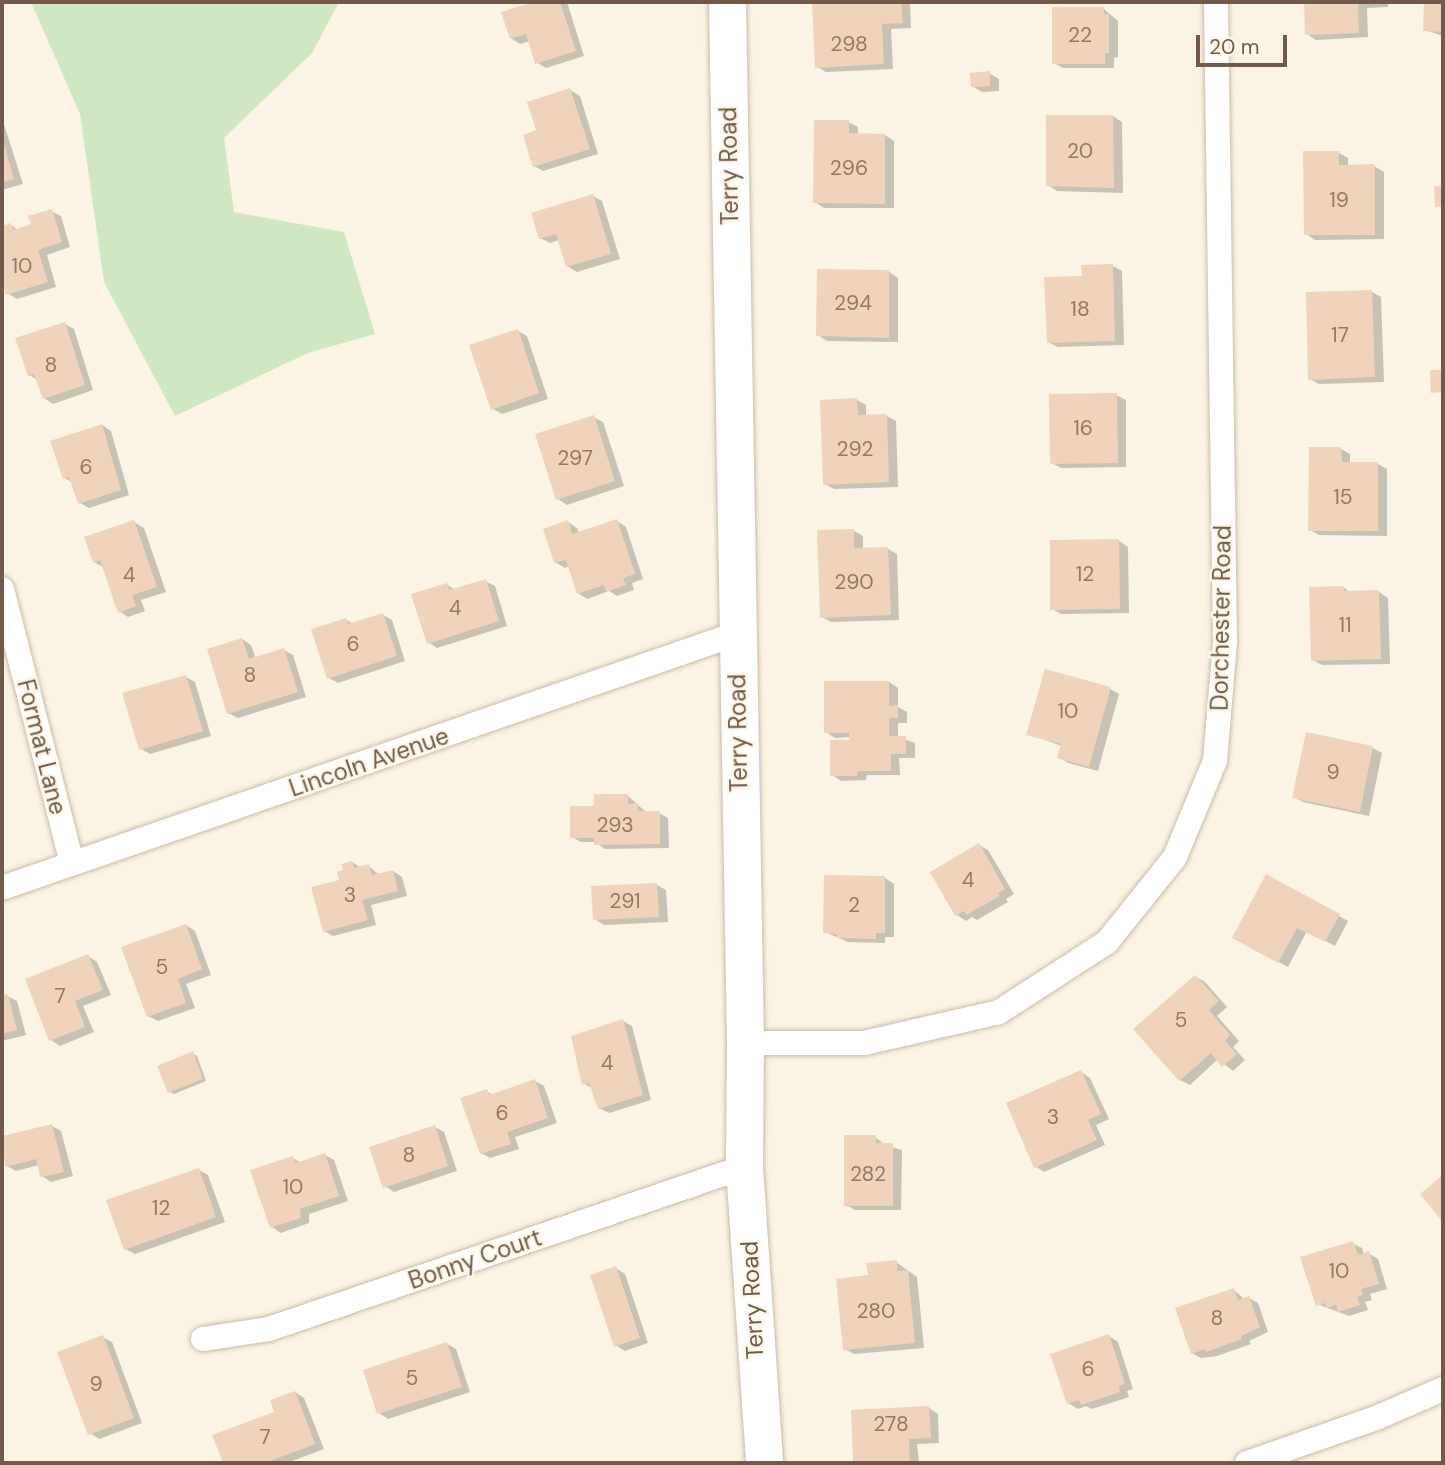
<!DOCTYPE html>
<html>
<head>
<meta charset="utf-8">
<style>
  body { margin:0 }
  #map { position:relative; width:1445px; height:1465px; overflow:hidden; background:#fbf3e3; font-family:"DM Sans",sans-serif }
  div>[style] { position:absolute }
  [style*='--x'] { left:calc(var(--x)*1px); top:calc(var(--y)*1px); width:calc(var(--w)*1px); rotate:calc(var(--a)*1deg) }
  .green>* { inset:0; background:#d0e8c2 }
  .shadow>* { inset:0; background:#0003 }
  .building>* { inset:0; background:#f0d3bb }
  .roads { filter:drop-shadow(0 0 2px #cba) drop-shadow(0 0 2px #cba) }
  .street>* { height:24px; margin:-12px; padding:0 12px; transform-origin:12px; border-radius:12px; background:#fff }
  .secondary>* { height:37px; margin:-18.5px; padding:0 18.5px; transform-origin:18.5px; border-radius:18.5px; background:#fff }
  span { translate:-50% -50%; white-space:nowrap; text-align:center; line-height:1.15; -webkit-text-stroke:5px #fef7e9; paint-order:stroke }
  .number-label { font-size:21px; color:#927866 }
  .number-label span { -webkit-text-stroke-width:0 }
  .street-label { font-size:24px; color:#725a4a }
  .frame { position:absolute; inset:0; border:4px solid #725a4a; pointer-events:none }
  .scale { position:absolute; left:1196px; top:35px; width:91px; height:32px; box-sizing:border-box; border:4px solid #725a4a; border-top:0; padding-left:9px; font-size:21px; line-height:24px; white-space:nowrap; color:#725a4a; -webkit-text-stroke:5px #fef7e9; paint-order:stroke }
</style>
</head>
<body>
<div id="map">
  <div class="green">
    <div style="clip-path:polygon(31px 2px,339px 2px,312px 53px,224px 138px,234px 212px,344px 232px,375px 334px,308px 353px,175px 416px,104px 282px,80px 114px)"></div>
  </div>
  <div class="shadow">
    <div style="clip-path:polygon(538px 2px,567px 2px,584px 56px,546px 68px,536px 62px,530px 41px,520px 44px,511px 38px,503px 13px)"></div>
    <div style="clip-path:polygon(814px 2px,910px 2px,911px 28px,891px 29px,893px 69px,826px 72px,817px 67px)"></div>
    <div style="clip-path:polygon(1305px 2px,1388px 2px,1388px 7px,1367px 8px,1368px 37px,1316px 40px,1307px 34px)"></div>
    <div style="clip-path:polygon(1426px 2px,1443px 2px,1443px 36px,1425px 30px)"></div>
    <div style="clip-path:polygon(1104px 9px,1118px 21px,1118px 57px,1114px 58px,1114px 68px,1063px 68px,1054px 63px)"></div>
    <div style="clip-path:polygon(989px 73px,999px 79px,999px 91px,982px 92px,972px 86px)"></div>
    <div style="clip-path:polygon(570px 90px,580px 96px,598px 154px,543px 171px,534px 166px,539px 131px)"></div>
    <div style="clip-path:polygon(1113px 116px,1122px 122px,1123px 193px,1057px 191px,1048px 185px)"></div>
    <div style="clip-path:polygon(2px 118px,23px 184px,2px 190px)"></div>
    <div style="clip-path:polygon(848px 122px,858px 127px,858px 135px,885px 135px,894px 141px,894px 208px,824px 208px,815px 202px)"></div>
    <div style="clip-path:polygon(1339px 153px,1348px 158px,1348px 166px,1374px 166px,1384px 172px,1384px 239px,1315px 240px,1306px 234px)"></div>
    <div style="clip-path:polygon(593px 196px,602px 201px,620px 259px,577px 272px,567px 266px,559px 240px,550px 243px,540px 238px)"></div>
    <div style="clip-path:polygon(51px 211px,61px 216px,70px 247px,47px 255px,56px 287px,17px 299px,7px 293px,2px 276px,2px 228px,11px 225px,18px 230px,33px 225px)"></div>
    <div style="clip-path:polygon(1113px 266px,1122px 271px,1124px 345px,1058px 347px,1048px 342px,1083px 278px)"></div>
    <div style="clip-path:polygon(889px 272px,898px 278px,898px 342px,827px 341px,818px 335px)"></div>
    <div style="clip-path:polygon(1372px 292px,1381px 297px,1384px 382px,1319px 384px,1310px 379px)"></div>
    <div style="clip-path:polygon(65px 324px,74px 329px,93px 390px,53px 404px,44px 398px,38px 380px,29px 375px)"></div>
    <div style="clip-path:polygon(518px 331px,527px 336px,548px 399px,502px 414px,493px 409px)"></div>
    <div style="clip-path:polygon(1116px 395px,1126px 400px,1126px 467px,1061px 468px,1052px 463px)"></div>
    <div style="clip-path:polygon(857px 400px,866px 405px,866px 417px,887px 416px,896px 421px,898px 487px,834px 489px,825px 484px)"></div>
    <div style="clip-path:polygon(593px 417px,603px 422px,624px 486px,567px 505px,558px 499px)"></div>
    <div style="clip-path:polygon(102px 425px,111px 431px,129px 495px,89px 508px,80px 503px,73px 483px,65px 478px)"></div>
    <div style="clip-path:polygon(1341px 449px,1350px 454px,1350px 464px,1378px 464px,1387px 469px,1387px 536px,1319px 535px,1310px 530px)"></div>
    <div style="clip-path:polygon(617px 521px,626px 527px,643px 579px,632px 583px,634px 590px,617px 596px,609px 591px,587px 599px,578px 593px,569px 566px,565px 568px,555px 562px,568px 522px,577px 528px,579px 533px)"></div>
    <div style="clip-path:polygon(134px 522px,144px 528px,166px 592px,141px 600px,145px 611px,128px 617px,119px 611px,105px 568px,94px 562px)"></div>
    <div style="clip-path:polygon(853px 530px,863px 536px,863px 550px,888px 549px,897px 554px,899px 620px,831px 622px,822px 617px)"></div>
    <div style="clip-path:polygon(1119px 541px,1128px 547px,1129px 613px,1061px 614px,1052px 609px)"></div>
    <div style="clip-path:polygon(485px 581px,495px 586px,507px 626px,437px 648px,428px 642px,446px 584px,456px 590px)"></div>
    <div style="clip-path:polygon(1344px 588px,1352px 593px,1379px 592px,1388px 598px,1390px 664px,1322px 665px,1313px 660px)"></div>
    <div style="clip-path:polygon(383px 615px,392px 620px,405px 661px,338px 683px,329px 678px,346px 620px,354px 624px)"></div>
    <div style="clip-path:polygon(242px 639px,251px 645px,256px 659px,284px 650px,293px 655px,306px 697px,238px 718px,228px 713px)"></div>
    <div style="clip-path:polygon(186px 677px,195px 682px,211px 736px,150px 754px,141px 749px)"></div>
    <div style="clip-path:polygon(889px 682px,898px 688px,898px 707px,907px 712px,907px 723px,898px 723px,898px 737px,915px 743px,915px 758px,899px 758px,900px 775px,867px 775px,866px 780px,841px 781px,832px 775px,850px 737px,835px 738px,826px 732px)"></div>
    <div style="clip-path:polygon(1110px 689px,1119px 694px,1098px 771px,1068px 763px,1059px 757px,1062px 746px,1028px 734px)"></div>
    <div style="clip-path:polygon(1307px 734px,1373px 748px,1382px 753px,1369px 816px,1303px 802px,1294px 797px)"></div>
    <div style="clip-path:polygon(627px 795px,647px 813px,659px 813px,668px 818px,669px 848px,605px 849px,595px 842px,581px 842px,572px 837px)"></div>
    <div style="clip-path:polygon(979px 845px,988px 850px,1014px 894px,1006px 899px,1008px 902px,977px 920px,972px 917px,966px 921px,957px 915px,932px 872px)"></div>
    <div style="clip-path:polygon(352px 862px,361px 868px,369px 866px,379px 875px,393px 871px,402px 877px,407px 896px,371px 905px,376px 925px,333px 936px,324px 931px,341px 881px)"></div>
    <div style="clip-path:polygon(1267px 877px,1348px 921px,1335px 946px,1307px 931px,1288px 967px,1234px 938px)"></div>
    <div style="clip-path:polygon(885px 878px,894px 884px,894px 937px,885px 937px,885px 943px,848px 942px,825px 932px)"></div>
    <div style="clip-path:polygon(657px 885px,666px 890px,668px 922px,604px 925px,595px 919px)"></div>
    <div style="clip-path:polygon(186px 925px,195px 931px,211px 975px,186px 984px,195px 1008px,158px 1021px,148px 1016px)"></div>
    <div style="clip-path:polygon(88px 956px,97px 962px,111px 995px,83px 1006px,94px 1032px,60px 1046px,51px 1040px)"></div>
    <div style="clip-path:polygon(1196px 977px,1205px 982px,1227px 1007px,1217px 1016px,1239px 1041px,1233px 1047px,1245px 1060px,1233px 1071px,1218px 1059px,1190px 1085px,1180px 1080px)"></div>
    <div style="clip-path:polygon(7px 996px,17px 1001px,26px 1035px,2px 1041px,2px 997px)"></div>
    <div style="clip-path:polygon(623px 1021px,632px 1026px,651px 1100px,609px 1113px,599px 1108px,593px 1089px,584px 1083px)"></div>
    <div style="clip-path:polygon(192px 1053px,197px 1056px,206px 1081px,174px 1094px,170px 1092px)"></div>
    <div style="clip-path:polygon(1081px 1072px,1090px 1078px,1109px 1119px,1096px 1125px,1105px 1145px,1044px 1172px,1035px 1166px)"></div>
    <div style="clip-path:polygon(535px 1081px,544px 1086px,557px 1123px,515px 1137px,519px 1149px,490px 1158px,481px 1153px,486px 1091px,493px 1095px)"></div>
    <div style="clip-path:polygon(52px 1126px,61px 1131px,73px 1176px,51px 1182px,42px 1176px,39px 1165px,16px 1171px,7px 1166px,2px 1138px)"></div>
    <div style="clip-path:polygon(435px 1127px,444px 1132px,457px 1171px,394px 1192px,385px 1186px)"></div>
    <div style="clip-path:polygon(875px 1137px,885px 1145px,902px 1150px,901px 1210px,855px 1210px,846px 1205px)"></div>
    <div style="clip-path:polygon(325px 1155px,334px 1160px,348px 1201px,309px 1214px,309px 1223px,281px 1233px,272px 1227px,293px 1158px,301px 1163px)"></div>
    <div style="clip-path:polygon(199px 1170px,208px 1175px,225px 1222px,135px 1254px,125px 1249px)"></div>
    <div style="clip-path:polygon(1352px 1243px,1362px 1248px,1364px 1255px,1368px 1253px,1378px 1259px,1387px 1289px,1370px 1294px,1372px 1300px,1365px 1302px,1368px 1310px,1349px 1316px,1317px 1304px)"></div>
    <div style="clip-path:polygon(896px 1262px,917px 1277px,924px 1348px,854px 1354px,845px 1349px,870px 1277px)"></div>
    <div style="clip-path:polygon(616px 1268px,625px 1274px,648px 1343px,625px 1351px,615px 1345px)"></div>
    <div style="clip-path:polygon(1233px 1289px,1244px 1299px,1249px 1298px,1258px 1303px,1268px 1332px,1249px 1341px,1251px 1344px,1217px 1356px,1201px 1358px,1192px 1353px)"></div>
    <div style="clip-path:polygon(1109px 1336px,1118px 1342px,1133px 1389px,1127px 1391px,1129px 1397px,1092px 1409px,1086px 1406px,1078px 1409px,1068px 1403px)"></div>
    <div style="clip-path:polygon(102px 1337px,112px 1342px,142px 1423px,99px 1439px,90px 1433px)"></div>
    <div style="clip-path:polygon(447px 1344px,456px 1349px,470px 1392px,388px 1419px,379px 1413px)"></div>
    <div style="clip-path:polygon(295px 1392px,304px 1398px,324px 1449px,287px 1463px,224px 1463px,214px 1436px,277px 1413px)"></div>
    <div style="clip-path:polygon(929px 1408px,938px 1414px,939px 1443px,917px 1444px,919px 1463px,855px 1463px,853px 1412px)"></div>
  </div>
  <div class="building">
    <div style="clip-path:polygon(533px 2px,560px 2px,576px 51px,535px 64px,526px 34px,510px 39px,501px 12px)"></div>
    <div style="clip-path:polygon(812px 2px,901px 2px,903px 23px,882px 24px,884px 64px,815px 68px)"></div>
    <div style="clip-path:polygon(1304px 2px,1358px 2px,1359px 33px,1305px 35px)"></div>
    <div style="clip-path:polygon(1424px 2px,1443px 2px,1443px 32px,1423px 31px)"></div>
    <div style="clip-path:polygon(1052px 7px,1104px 7px,1104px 14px,1109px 14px,1109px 53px,1105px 53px,1105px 64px,1052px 64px)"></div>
    <div style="clip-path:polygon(990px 71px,990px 86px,971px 87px,970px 73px)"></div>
    <div style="clip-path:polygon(570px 88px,590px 149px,533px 167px,523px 135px,536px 130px,527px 102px)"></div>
    <div style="clip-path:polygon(1046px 115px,1113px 115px,1114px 188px,1046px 186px)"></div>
    <div style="clip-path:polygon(814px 120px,849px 120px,849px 133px,885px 134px,885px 204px,813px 203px)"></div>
    <div style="clip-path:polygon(2px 138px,14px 179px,2px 182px)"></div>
    <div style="clip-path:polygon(1303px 151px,1339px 151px,1339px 165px,1375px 164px,1375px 235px,1304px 235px)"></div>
    <div style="clip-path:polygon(1434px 186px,1443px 186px,1443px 207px,1435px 207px)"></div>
    <div style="clip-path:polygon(593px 194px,611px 254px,566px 267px,556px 234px,539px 239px,531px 213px)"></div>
    <div style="clip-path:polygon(52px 209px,62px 242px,38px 250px,48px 282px,6px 295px,2px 282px,2px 226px,11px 223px,13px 230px,31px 224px,28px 216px)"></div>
    <div style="clip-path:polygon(1113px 264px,1115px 341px,1047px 343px,1044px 277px,1082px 276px,1081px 265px)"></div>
    <div style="clip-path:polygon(817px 269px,889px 270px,889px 338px,816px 336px)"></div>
    <div style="clip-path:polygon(1372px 290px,1375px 377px,1308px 380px,1306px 292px)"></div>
    <div style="clip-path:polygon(65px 322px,85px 385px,43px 399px,34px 374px,28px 376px,15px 338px)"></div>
    <div style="clip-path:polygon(518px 329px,539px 393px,491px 410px,469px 345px)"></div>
    <div style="clip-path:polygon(1430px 370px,1443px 370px,1443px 392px,1431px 393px)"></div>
    <div style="clip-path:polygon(1117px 393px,1118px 463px,1050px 464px,1049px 394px)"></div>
    <div style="clip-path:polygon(857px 398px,858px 415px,887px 414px,889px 482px,823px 485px,820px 400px)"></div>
    <div style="clip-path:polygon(594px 415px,615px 481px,556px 500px,535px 434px)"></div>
    <div style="clip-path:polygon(102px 424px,121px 490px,78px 504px,69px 477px,63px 479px,50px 441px)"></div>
    <div style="clip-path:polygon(1309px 447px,1341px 447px,1342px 462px,1378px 462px,1378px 531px,1308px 531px)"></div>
    <div style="clip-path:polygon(617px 519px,635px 574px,623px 578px,626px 585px,606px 592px,604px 585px,577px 594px,566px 560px,554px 563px,543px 529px,568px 520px,572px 534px)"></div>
    <div style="clip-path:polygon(134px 520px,157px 587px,132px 595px,136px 606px,118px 613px,100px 560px,93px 563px,84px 537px)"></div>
    <div style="clip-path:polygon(854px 529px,854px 548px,888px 547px,891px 615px,820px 618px,817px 530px)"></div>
    <div style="clip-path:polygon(1119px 539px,1120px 609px,1050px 610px,1050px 540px)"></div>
    <div style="clip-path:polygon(486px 579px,499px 621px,427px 644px,411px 594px,447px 583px,449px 590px)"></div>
    <div style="clip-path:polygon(1344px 586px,1344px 591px,1379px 590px,1381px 659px,1311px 661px,1309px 587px)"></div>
    <div style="clip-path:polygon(383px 613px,397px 656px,327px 679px,311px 629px,346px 618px,348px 624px)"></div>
    <div style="clip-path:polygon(242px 638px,249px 659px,284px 648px,298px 692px,227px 714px,207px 649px)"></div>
    <div style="clip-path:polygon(1045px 669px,1111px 687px,1089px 767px,1057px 758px,1061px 744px,1026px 735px)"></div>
    <div style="clip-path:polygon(186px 675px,203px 731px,139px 750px,122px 693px)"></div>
    <div style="clip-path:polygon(824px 681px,889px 681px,889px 706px,898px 705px,898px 718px,889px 718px,889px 736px,906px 736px,906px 754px,891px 754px,891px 771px,858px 771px,857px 776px,830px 776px,830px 740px,849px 740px,849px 733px,824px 733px)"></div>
    <div style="clip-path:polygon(1306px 732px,1373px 746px,1360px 812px,1292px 798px)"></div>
    <div style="clip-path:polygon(594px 794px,628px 794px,628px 804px,638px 803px,638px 811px,660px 811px,660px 844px,594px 845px,594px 838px,570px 838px,570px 806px,594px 806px)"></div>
    <div style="clip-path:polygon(979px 843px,1005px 889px,998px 893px,1000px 896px,966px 915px,964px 911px,955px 916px,930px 872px)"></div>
    <div style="clip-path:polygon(352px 861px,354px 868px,369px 864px,372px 875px,393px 870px,398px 891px,362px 900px,368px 920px,323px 932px,311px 887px,339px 880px,337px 872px,343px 870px,342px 864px)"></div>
    <div style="clip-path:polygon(1266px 874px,1340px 914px,1325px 942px,1297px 928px,1278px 963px,1232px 938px)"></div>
    <div style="clip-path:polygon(824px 875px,885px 876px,885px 933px,876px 933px,876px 939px,837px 938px,837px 934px,823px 933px)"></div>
    <div style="clip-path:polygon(657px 883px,659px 917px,593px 920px,591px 886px)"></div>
    <div style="clip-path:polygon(186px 924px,202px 969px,178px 979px,186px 1003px,147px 1017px,121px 947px)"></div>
    <div style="clip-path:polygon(88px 954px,103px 990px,75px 1001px,85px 1027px,49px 1041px,25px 979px)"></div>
    <div style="clip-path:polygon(1195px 975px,1219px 1001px,1209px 1010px,1230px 1035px,1225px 1041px,1237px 1054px,1222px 1067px,1211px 1053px,1179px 1081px,1133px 1029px)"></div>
    <div style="clip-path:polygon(8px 994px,17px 1030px,2px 1034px,2px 995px)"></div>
    <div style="clip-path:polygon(623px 1019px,643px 1095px,598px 1109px,589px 1083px,582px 1085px,571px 1036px)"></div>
    <div style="clip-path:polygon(193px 1051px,203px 1079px,168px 1093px,157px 1066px)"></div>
    <div style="clip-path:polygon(1081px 1070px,1101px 1114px,1088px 1120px,1097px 1140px,1034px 1168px,1006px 1103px)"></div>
    <div style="clip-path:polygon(535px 1079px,548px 1118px,507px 1132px,511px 1144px,480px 1154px,460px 1098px,487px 1089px,489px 1095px)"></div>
    <div style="clip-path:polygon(52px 1124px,64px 1172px,40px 1177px,36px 1159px,5px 1167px,2px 1136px)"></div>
    <div style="clip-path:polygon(435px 1125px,448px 1166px,383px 1188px,369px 1147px)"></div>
    <div style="clip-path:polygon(844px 1135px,876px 1135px,876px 1143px,893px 1143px,893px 1206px,844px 1206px)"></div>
    <div style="clip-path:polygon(325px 1153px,339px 1196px,300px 1209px,301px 1218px,270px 1228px,250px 1170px,293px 1156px,296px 1163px)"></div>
    <div style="clip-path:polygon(199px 1168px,216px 1217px,124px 1250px,106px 1200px)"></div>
    <div style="clip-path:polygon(1443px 1175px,1443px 1222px,1420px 1194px)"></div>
    <div style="clip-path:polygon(1353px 1241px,1358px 1255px,1369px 1251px,1379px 1284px,1361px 1289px,1363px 1295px,1357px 1297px,1360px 1305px,1338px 1312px,1336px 1305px,1327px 1308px,1325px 1303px,1316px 1306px,1300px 1257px)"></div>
    <div style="clip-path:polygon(897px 1260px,897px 1271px,908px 1270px,915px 1343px,843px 1350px,836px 1279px,868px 1275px,866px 1263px)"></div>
    <div style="clip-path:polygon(616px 1266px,640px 1338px,614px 1347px,590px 1275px)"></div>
    <div style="clip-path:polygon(1234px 1288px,1238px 1300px,1249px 1296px,1260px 1327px,1241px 1336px,1242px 1339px,1206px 1352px,1205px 1349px,1191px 1354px,1175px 1308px)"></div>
    <div style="clip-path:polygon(1109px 1334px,1125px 1384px,1119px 1386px,1120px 1392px,1081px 1405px,1079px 1400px,1067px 1404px,1050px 1354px)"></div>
    <div style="clip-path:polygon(103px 1335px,134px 1418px,88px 1435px,57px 1352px)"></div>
    <div style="clip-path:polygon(447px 1342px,462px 1387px,377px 1414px,363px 1370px)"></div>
    <div style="clip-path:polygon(295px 1391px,315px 1444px,265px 1463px,223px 1463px,212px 1435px,274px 1412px,270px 1400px)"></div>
    <div style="clip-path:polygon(929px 1406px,931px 1438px,909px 1439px,910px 1463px,853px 1463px,851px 1410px)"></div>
  </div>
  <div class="roads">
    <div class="street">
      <div style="--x:2;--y:589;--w:283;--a:75.7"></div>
      <div style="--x:2;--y:888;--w:777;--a:-19.09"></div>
      <div style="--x:745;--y:1043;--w:119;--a:0"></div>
      <div style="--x:864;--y:1043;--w:139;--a:-12.9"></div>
      <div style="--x:999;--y:1012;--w:129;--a:-32.9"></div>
      <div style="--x:1107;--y:942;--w:109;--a:-51.3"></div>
      <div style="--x:1175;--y:857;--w:104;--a:-67.4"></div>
      <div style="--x:1215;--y:761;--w:120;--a:-85.2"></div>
      <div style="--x:1225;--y:641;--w:639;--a:-90.81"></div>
      <div style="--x:203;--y:1339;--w:67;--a:-8.6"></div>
      <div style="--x:269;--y:1329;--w:502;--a:-18.83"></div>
      <div style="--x:1247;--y:1463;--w:137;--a:-19.2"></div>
      <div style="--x:1376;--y:1418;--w:73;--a:-23.4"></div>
    </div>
    <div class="secondary">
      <div style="--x:727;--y:2;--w:1041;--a:89.01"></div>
      <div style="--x:745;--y:1043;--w:124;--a:90.5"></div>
      <div style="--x:744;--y:1167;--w:297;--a:86.1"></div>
    </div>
  </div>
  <div class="number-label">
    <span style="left:1080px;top:35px">22</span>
    <span style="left:849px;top:44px">298</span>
    <span style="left:1080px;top:151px">20</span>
    <span style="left:849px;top:168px">296</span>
    <span style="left:1339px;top:200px">19</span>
    <span style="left:22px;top:266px">10</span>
    <span style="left:853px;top:303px">294</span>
    <span style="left:1080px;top:309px">18</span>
    <span style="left:1340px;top:335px">17</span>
    <span style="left:51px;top:365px">8</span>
    <span style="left:1083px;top:428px">16</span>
    <span style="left:855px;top:449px">292</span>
    <span style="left:575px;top:458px">297</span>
    <span style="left:86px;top:467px">6</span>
    <span style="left:1343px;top:497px">15</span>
    <span style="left:1085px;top:574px">12</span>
    <span style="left:129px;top:575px">4</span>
    <span style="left:854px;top:582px">290</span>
    <span style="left:455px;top:608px">4</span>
    <span style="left:1345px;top:625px">11</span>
    <span style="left:353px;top:644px">6</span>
    <span style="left:250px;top:675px">8</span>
    <span style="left:1068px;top:711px">10</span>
    <span style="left:1333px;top:772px">9</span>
    <span style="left:615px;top:825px">293</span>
    <span style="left:968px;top:880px">4</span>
    <span style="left:350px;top:895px">3</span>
    <span style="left:625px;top:901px">291</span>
    <span style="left:854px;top:905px">2</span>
    <span style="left:162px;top:967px">5</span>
    <span style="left:60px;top:996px">7</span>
    <span style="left:1181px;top:1020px">5</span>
    <span style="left:607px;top:1063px">4</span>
    <span style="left:502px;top:1113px">6</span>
    <span style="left:1053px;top:1117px">3</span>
    <span style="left:409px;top:1155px">8</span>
    <span style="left:868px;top:1174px">282</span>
    <span style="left:293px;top:1187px">10</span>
    <span style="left:161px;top:1208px">12</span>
    <span style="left:1339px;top:1271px">10</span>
    <span style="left:876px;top:1311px">280</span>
    <span style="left:1217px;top:1318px">8</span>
    <span style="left:1088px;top:1369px">6</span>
    <span style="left:412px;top:1378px">5</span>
    <span style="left:96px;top:1384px">9</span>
    <span style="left:891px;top:1424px">278</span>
    <span style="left:265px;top:1437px">7</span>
  </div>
  <div class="street-label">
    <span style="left:729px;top:166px;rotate:-91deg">Terry Road</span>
    <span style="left:1221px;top:618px;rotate:-89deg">Dorchester Road</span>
    <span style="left:738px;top:733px;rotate:-91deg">Terry Road</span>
    <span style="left:42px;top:747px;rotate:76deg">Format Lane</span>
    <span style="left:369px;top:762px;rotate:-19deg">Lincoln Avenue</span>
    <span style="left:475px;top:1259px;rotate:-19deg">Bonny Court</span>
    <span style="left:752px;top:1300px;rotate:-93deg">Terry Road</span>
  </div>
  <div class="frame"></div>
  <div class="scale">20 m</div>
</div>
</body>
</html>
